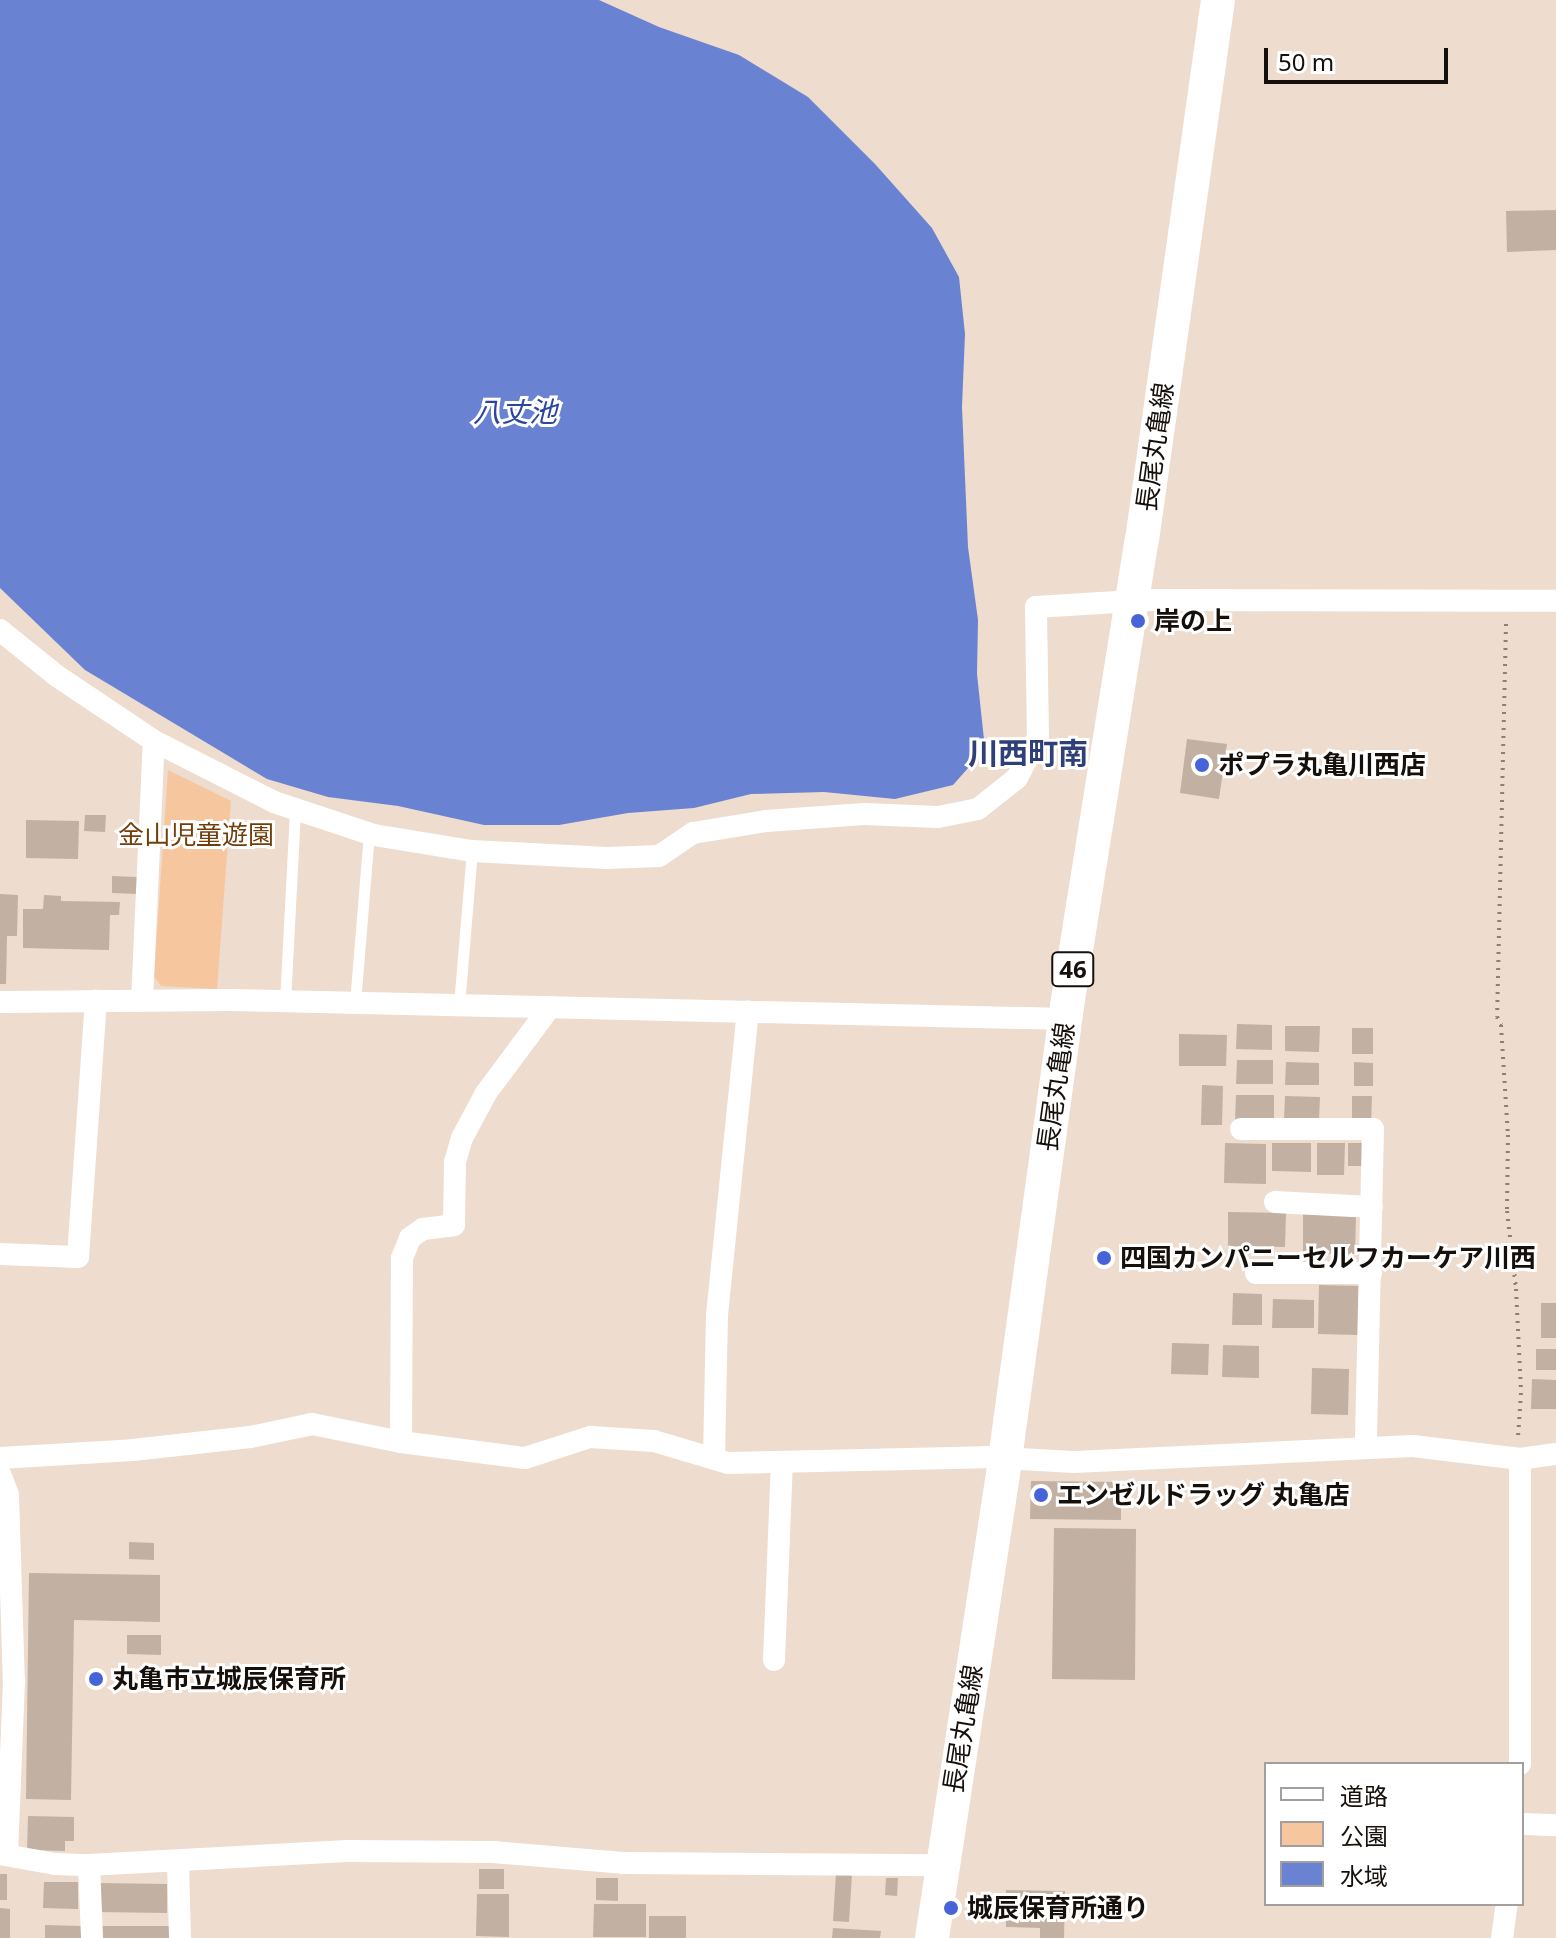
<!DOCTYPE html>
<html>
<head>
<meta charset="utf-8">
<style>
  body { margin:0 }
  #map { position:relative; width:1556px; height:1938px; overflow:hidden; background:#eedcce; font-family:"Noto Sans","Noto Sans JP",sans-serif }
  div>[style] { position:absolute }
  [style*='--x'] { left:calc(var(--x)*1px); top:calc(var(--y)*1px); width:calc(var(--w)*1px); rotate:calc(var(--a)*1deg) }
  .green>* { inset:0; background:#f6c69f }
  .water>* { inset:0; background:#6983d2 }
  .building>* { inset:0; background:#c2b0a3 }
  .path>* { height:4px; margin-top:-2px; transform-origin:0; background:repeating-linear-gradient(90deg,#8c7f76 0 2px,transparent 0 8px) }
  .service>* { height:11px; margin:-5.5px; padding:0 5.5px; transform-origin:5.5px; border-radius:5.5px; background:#fff }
  .minor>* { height:22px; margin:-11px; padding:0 11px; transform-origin:11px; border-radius:11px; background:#fff }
  .primary>* { height:34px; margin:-17px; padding:0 17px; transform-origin:17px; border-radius:17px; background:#fff }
  .dots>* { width:22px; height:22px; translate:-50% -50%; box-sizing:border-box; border:4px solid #fff; border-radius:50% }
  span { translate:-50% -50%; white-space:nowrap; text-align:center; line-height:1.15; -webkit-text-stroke:6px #fff; paint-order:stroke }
  .shield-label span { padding:2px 6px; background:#fff; border:2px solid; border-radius:6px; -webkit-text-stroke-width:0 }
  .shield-label { font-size:24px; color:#16100c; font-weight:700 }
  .street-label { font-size:26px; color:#16100c }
  .poi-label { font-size:26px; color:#16100c; font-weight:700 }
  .left { translate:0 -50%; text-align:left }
  .park-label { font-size:26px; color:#713e0b }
  .water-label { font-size:28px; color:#2d44a1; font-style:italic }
  .quarter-label { font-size:30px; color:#2e3f79; font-weight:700 }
  .legend { position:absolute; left:1264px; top:1762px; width:260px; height:144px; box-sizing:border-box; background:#fff; border:2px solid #a29f9e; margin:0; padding:10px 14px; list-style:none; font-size:24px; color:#16100c }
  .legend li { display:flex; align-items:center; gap:16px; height:40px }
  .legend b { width:40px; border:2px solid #a29f9e }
  .scale { position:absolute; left:1264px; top:48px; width:184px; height:36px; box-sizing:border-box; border:4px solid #16100c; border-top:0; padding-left:10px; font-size:24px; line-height:28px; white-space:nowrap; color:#16100c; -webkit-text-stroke:6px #fff; paint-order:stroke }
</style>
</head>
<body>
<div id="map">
  <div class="green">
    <div style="clip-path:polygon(168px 770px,231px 801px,217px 989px,161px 986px,154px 976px)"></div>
  </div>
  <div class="water">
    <div style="clip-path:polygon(0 0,599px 0,659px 27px,739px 55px,808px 97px,875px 164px,932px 228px,959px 277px,965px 334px,962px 407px,968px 547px,978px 620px,977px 674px,985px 749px,953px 785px,895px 799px,824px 792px,751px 794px,694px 808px,628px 813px,559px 825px,484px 825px,398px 806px,328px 797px,267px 779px,85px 670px,0 588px)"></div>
  </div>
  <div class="building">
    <div style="clip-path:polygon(1556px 210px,1556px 250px,1507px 252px,1506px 211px)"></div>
    <div style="clip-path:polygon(1187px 739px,1227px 744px,1219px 799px,1180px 793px)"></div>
    <div style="clip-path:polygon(85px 815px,106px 815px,105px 832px,84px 831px)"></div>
    <div style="clip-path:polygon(26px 820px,79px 821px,78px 859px,26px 858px)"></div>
    <div style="clip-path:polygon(112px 876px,137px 877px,137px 894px,112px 893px)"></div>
    <div style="clip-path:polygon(0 894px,18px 895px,17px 936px,7px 936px,6px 984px,0 984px)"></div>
    <div style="clip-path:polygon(44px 895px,61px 896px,61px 901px,120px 902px,119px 915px,110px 915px,109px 950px,23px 948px,23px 909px,43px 909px)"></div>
    <div style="clip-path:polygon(1237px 1024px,1272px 1025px,1272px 1050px,1236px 1049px)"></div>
    <div style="clip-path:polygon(1285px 1026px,1320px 1026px,1319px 1052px,1285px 1051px)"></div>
    <div style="clip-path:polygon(1352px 1028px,1373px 1028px,1373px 1054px,1352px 1054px)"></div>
    <div style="clip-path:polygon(1179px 1034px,1227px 1035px,1226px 1066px,1179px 1066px)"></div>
    <div style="clip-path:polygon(1237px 1060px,1273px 1060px,1273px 1084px,1236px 1084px)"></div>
    <div style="clip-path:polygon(1286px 1062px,1319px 1063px,1319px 1085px,1285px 1085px)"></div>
    <div style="clip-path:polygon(1354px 1062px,1373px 1063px,1373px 1086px,1354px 1086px)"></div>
    <div style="clip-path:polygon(1202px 1085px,1223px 1086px,1222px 1125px,1201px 1125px)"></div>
    <div style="clip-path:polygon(1236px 1095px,1274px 1095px,1274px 1121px,1235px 1120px)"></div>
    <div style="clip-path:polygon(1285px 1096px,1320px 1097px,1319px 1120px,1284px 1120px)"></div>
    <div style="clip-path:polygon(1352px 1096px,1372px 1096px,1371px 1125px,1352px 1124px)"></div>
    <div style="clip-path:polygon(1225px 1143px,1266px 1144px,1266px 1184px,1224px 1183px)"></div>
    <div style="clip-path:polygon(1272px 1143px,1311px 1143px,1311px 1172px,1272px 1171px)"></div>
    <div style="clip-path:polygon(1317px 1143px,1345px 1143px,1344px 1175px,1317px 1175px)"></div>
    <div style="clip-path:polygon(1348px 1143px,1364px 1143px,1364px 1166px,1348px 1166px)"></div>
    <div style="clip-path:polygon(1228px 1212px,1286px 1213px,1285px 1247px,1228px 1246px)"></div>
    <div style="clip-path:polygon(1303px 1214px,1356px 1216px,1355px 1254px,1303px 1253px)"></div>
    <div style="clip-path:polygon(1319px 1285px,1359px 1286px,1358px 1335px,1318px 1334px)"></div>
    <div style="clip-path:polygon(1233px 1293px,1262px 1294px,1262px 1325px,1232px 1325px)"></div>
    <div style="clip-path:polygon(1273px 1299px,1314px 1300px,1314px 1328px,1272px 1328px)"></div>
    <div style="clip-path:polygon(1541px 1303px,1556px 1303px,1556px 1338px,1541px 1338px)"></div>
    <div style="clip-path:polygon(1172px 1343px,1209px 1344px,1208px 1375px,1171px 1374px)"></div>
    <div style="clip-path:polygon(1223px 1345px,1259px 1346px,1259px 1378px,1222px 1377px)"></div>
    <div style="clip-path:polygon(1536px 1349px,1556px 1349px,1556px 1370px,1536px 1370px)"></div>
    <div style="clip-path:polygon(1312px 1368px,1349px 1369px,1348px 1415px,1311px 1414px)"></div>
    <div style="clip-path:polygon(1532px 1379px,1556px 1380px,1556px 1409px,1531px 1409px)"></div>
    <div style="clip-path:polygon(1031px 1481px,1121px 1482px,1121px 1520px,1030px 1519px)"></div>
    <div style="clip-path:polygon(1054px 1528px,1136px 1529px,1135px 1680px,1052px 1679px)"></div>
    <div style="clip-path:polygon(129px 1542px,154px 1543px,154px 1560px,129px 1559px)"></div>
    <div style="clip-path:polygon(29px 1573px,160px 1575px,160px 1622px,74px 1620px,71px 1800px,26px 1799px)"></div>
    <div style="clip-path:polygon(127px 1635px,161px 1635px,161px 1655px,127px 1654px)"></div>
    <div style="clip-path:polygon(28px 1816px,74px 1817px,74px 1841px,65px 1841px,65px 1851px,27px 1850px)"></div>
    <div style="clip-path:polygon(479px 1869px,504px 1869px,504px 1889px,479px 1889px)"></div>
    <div style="clip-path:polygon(836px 1873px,852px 1874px,849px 1922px,833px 1921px)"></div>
    <div style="clip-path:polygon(0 1874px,7px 1874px,7px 1900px,0 1900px)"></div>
    <div style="clip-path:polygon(596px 1878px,618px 1878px,618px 1901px,596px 1900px)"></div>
    <div style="clip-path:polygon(886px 1878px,898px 1878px,897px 1896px,885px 1895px)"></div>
    <div style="clip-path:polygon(44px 1882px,78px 1882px,78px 1909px,43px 1908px)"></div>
    <div style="clip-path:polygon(97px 1883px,167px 1884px,167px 1913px,97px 1912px)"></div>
    <div style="clip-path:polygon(1006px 1890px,1065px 1891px,1064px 1938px,1040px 1938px,1040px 1928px,1006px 1927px)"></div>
    <div style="clip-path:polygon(477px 1894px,509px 1894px,509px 1937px,476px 1936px)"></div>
    <div style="clip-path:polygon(594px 1904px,646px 1904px,646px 1937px,593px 1937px)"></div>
    <div style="clip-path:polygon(0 1908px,10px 1909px,10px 1938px,0 1938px)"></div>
    <div style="clip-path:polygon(649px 1916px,686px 1916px,686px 1938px,649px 1938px)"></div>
    <div style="clip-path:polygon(45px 1925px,81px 1926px,81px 1938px,45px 1938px)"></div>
    <div style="clip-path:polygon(99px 1926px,170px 1926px,170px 1938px,99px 1938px)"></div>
    <div style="clip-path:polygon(833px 1928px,881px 1931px,880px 1938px,832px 1938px)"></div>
  </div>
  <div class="path">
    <div style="--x:1506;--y:624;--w:393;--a:91.3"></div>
    <div style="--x:1497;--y:1017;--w:9;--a:63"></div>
    <div style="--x:1501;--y:1025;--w:110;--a:86.4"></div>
    <div style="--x:1508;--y:1135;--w:76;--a:90.8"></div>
    <div style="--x:1507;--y:1211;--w:79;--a:83.4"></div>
    <div style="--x:1516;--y:1289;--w:104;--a:87.2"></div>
    <div style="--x:1521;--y:1393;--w:44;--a:93.9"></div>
  </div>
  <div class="service">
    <div style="--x:285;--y:1002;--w:193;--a:-87"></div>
    <div style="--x:355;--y:1003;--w:171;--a:-85.3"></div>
    <div style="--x:459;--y:1005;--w:155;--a:-85.2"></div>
  </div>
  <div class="minor">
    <div style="--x:0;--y:630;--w:73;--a:38.9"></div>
    <div style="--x:57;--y:676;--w:117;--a:33.8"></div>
    <div style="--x:154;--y:741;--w:135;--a:26.9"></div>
    <div style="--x:274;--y:802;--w:105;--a:18.3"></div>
    <div style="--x:374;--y:835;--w:99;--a:9.3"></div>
    <div style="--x:472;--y:851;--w:135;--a:3"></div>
    <div style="--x:607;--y:858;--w:52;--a:-2.2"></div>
    <div style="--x:659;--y:856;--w:41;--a:-34.1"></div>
    <div style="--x:693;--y:833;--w:74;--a:-9.3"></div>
    <div style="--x:766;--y:821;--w:98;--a:-4.1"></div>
    <div style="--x:864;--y:814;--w:74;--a:2.3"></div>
    <div style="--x:938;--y:817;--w:41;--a:-11.3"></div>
    <div style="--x:978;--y:809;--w:50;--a:-38.5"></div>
    <div style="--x:1017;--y:778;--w:46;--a:-62.9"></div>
    <div style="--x:1038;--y:737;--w:130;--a:-90.9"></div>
    <div style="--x:1036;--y:607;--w:113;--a:-3.5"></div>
    <div style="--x:1149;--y:600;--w:407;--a:0.1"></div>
    <div style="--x:142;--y:1001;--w:260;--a:-87.4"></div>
    <div style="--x:0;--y:1002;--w:229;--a:-0.5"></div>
    <div style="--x:229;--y:1000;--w:836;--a:1.3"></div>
    <div style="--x:1241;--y:1129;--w:132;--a:0"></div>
    <div style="--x:1373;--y:1129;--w:319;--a:91.3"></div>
    <div style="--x:1275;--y:1202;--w:97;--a:3"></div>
    <div style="--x:0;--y:1254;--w:78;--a:2.2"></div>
    <div style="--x:78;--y:1257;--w:257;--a:-86"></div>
    <div style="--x:1256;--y:1273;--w:115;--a:0"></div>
    <div style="--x:401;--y:1442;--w:184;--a:-89.7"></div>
    <div style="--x:402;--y:1258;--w:22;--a:-68"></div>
    <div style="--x:410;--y:1238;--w:16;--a:-35"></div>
    <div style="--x:423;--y:1229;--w:31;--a:-7"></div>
    <div style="--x:454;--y:1225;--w:63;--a:-89.1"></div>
    <div style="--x:455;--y:1162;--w:25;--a:-74"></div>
    <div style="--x:462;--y:1138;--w:51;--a:-61.9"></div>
    <div style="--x:486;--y:1093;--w:107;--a:-53.3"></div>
    <div style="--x:0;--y:1458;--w:133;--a:-3.4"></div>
    <div style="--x:133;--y:1450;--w:118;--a:-6.3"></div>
    <div style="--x:250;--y:1437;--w:63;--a:-11.8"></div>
    <div style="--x:312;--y:1424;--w:91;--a:11.4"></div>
    <div style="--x:401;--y:1442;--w:125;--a:7.4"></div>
    <div style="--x:525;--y:1458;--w:68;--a:-17.9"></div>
    <div style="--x:590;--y:1437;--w:64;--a:3.6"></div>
    <div style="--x:654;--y:1441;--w:77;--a:16.6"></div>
    <div style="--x:728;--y:1463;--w:257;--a:-1.3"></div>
    <div style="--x:985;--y:1457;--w:89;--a:3.2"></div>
    <div style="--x:1074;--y:1462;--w:339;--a:-2.7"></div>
    <div style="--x:1413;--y:1446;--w:108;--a:6.9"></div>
    <div style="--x:1520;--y:1459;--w:36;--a:-8"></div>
    <div style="--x:714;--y:1458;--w:143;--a:-88.8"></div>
    <div style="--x:717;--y:1315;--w:305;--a:-84.2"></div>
    <div style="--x:0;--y:1474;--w:22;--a:69"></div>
    <div style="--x:8;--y:1495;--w:186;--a:88.2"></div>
    <div style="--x:14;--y:1681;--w:174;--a:92.3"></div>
    <div style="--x:774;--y:1660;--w:198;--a:-87.7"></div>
    <div style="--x:1520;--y:1764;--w:305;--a:-90"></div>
    <div style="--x:1522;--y:1824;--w:34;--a:2"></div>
    <div style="--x:0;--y:1854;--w:56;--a:10.3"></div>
    <div style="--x:55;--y:1864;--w:34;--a:2"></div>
    <div style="--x:89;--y:1865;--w:259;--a:-3.1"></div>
    <div style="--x:348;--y:1851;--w:145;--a:0.4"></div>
    <div style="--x:493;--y:1852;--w:130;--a:4.8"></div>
    <div style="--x:623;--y:1863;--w:320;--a:0.4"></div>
    <div style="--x:178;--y:1862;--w:76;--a:88.5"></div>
    <div style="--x:89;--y:1865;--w:73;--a:87.6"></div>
    <div style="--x:1502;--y:1938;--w:34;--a:-82"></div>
  </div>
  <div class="primary">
    <div style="--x:932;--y:1938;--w:485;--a:-81.3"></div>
    <div style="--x:1005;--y:1459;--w:457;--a:-82.2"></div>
    <div style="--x:1067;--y:1006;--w:472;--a:-80.9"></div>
    <div style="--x:1142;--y:540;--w:545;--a:-81.99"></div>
  </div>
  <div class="dots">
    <div style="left:1138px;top:621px;background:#4664d7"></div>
    <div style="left:1202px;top:765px;background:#4664d7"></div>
    <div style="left:1104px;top:1258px;background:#4664d7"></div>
    <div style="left:1041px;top:1495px;background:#4664d7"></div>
    <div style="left:96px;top:1679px;background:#4664d7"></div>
    <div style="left:951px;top:1908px;background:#4664d7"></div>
  </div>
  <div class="shield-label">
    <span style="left:1073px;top:969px">46</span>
  </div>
  <div class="street-label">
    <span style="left:1155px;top:447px;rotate:-82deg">長尾丸亀線</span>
    <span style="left:1056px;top:1087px;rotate:-82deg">長尾丸亀線</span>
    <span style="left:963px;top:1729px;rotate:-81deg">長尾丸亀線</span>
  </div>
  <div class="poi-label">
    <span class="left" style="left:1154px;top:621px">岸の上</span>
    <span class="left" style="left:1218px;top:765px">ポプラ丸亀川西店</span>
    <span class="left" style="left:1120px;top:1258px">四国カンパニーセルフカーケア川西</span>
    <span class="left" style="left:1057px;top:1495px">エンゼルドラッグ 丸亀店</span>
    <span class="left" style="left:112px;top:1679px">丸亀市立城辰保育所</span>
    <span class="left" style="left:967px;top:1908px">城辰保育所通り</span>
  </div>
  <div class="park-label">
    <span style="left:196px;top:835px">金山児童遊園</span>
  </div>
  <div class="water-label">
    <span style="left:515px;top:411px">八丈池</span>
  </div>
  <div class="quarter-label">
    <span style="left:1028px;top:753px">川西町南</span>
  </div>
  <ul class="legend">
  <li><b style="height:10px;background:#fff"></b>道路</li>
  <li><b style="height:22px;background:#f6c69f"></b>公園</li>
  <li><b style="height:22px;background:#6983d2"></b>水域</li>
  </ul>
  <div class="scale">50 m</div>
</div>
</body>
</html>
